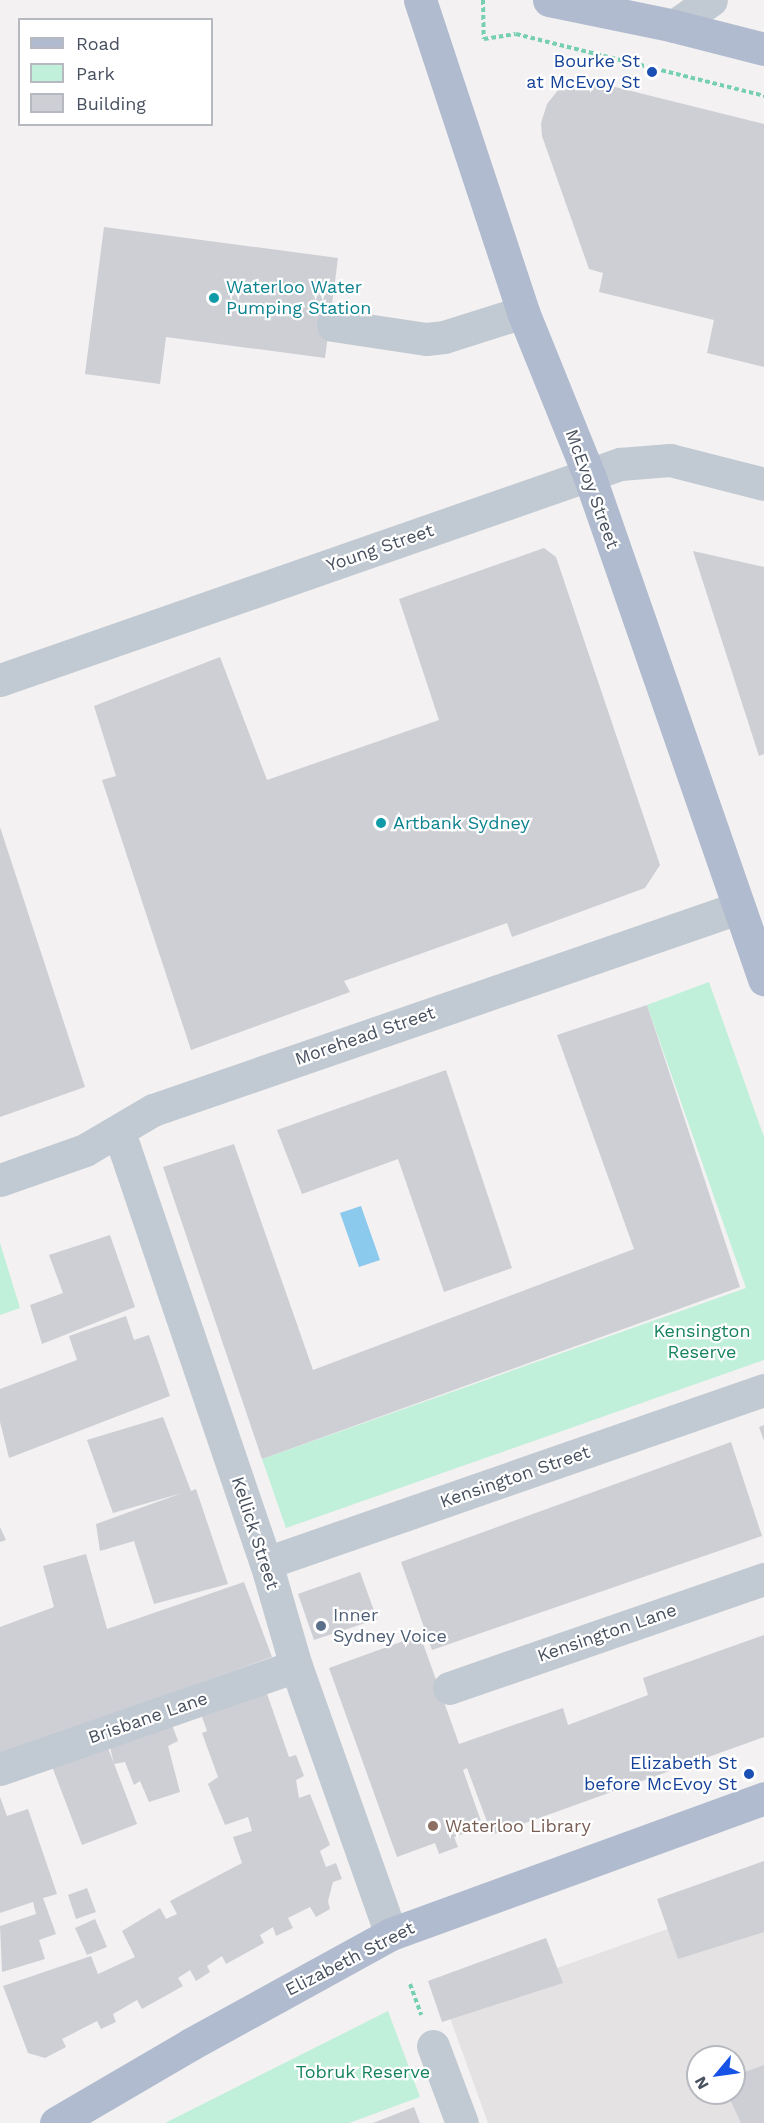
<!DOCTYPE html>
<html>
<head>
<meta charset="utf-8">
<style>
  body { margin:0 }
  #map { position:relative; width:764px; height:2123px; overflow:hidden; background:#f3f1f1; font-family:"Work Sans",sans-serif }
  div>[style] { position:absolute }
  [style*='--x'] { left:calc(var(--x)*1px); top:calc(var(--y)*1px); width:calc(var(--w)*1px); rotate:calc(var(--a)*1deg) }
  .education>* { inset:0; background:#e4e2e3 }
  .green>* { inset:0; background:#c0f0da }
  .water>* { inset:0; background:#8ccaed }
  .building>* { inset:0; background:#cdcfd5 }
  .path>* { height:4px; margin-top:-2px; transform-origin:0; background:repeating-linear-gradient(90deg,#77cfb1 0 4.5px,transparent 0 7.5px) }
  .minor>* { height:33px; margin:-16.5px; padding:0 16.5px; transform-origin:16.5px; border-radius:16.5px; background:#c1c9d2 }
  .major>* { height:33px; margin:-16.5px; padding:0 16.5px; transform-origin:16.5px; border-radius:16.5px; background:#b0bbcf }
  .dots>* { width:16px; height:16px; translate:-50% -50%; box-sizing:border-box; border:3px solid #fff; border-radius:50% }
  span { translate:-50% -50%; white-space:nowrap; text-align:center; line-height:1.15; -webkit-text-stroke:4.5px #fff; paint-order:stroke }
  .transit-label { font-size:18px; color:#164399 }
  .right { translate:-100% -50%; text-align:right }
  .culture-label { font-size:18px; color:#0d838f }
  .left { translate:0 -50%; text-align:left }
  .street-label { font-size:18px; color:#48515f }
  .park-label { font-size:18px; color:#16835d }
  .service-label { font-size:18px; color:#4e5e75 }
  .education-label { font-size:18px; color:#785e54 }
  .legend { position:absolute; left:18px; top:18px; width:195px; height:108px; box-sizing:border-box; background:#fff; border:2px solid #b6b9bf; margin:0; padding:8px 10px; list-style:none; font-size:18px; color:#48515f }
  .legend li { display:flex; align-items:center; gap:12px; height:30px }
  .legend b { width:30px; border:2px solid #b6b9bf }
  .north { position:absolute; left:686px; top:2045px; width:60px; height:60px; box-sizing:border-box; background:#fff; border:2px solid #b6b9bf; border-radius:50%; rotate:241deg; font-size:16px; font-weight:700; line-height:24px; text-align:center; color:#48515f }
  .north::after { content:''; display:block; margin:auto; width:21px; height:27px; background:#1752e7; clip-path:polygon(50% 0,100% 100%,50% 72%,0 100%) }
</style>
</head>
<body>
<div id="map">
  <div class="education">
    <div style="clip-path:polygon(evenodd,764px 1895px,764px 2123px,488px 2123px,446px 2007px,764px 1895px,698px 2057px,734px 2057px,734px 2093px,698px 2093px,698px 2057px)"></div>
  </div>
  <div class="green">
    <div style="clip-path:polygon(709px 982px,764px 1137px,764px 1360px,286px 1528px,262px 1459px,746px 1288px,647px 1005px)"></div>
    <div style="clip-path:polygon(0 1243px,20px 1308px,0 1315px)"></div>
    <div style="clip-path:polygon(388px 2011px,420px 2097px,349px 2123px,165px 2123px)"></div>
  </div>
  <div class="water">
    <div style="clip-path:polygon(361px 1206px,380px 1260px,359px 1267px,340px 1213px)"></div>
  </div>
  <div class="building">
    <div style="clip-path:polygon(580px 81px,591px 81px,764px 124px,764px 367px,707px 353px,714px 320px,599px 292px,603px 273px,589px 269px,542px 136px,541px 123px,547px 104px,559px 89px)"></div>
    <div style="clip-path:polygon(104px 227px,338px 258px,325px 358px,166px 337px,160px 384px,85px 374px)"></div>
    <div style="clip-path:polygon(544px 548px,556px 557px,660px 865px,645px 888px,512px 937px,507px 923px,344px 981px,350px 992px,191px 1050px,102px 780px,116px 776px,94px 706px,220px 657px,267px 780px,439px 720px,399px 599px)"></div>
    <div style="clip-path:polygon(693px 551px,764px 567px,764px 754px,759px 756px)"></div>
    <div style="clip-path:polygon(0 827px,85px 1087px,0 1117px)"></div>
    <div style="clip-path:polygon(647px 1005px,740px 1287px,262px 1459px,163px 1167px,234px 1144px,313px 1370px,634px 1249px,557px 1035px)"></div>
    <div style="clip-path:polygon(446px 1070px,512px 1268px,444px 1292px,398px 1159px,302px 1194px,277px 1130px)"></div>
    <div style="clip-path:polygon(110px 1235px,135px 1307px,42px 1344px,30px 1305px,63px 1293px,49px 1255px)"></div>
    <div style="clip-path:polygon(126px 1316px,134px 1340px,149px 1335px,170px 1396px,9px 1458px,0 1422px,0 1389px,77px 1360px,69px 1336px)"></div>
    <div style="clip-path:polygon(163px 1417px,191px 1491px,196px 1489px,228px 1584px,154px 1604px,134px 1541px,100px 1551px,96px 1524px,182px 1493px,113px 1513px,87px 1440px)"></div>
    <div style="clip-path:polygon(764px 1425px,764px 1441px,759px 1427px)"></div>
    <div style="clip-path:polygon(731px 1442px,762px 1536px,432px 1650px,401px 1562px)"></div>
    <div style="clip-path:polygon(0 1527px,6px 1540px,0 1542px)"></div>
    <div style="clip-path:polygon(86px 1554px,107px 1629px,244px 1582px,272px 1657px,0 1754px,0 1627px,54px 1607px,43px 1566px)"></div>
    <div style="clip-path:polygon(360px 1572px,377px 1619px,314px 1640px,298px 1594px)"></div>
    <div style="clip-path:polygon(420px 1635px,459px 1744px,563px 1708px,568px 1725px,648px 1695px,643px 1678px,764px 1635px,764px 1737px,492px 1835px,467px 1768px,463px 1770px,483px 1827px,454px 1837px,458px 1847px,439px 1854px,435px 1843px,397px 1857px,329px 1668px)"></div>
    <div style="clip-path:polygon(265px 1688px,289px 1757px,296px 1755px,304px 1776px,296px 1780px,299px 1798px,310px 1794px,330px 1845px,320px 1851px,326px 1867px,336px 1863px,342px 1879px,333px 1882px,328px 1901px,330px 1909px,316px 1917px,310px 1907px,288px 1918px,293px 1928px,276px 1936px,273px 1927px,260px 1935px,264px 1943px,226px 1964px,222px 1956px,207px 1966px,210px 1972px,196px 1981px,190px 1970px,178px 1978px,183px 1986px,142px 2009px,137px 2000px,113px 2014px,116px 2022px,101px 2029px,97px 2021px,62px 2039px,66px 2047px,45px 2058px,28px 2053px,3px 1986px,91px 1956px,98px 1974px,135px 1957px,122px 1931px,160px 1908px,166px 1919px,177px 1914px,170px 1901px,242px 1863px,233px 1837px,252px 1831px,248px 1817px,225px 1825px,208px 1784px,218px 1777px,202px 1733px,207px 1731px,200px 1711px)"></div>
    <div style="clip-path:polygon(170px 1719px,178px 1741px,168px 1746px,180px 1792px,149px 1802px,140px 1781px,134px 1785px,125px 1762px,114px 1764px,108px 1739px)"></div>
    <div style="clip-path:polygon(105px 1740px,137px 1824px,82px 1845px,50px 1761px)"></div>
    <div style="clip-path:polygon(0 1797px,7px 1816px,28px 1809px,57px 1894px,43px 1898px,56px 1934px,39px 1940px,45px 1959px,2px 1972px,0 1926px,36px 1914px,33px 1902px,0 1913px)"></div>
    <div style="clip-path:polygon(764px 1861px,764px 1932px,678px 1959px,657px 1899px)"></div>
    <div style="clip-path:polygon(87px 1888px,96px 1912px,76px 1919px,68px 1895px)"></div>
    <div style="clip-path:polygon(95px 1919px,107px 1947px,87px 1955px,75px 1928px)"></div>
    <div style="clip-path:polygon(546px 1938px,563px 1983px,442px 2022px,428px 1981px)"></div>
    <div style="clip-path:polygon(764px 2065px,764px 2123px,741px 2123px,727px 2093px,734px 2093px,734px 2076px)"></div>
    <div style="clip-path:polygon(414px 2107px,420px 2123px,373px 2123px)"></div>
  </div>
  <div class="path">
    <div style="--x:483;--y:0;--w:39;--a:89"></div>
    <div style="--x:484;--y:39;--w:32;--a:-9"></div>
    <div style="--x:516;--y:34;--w:256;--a:14"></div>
    <div style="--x:410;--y:1984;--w:33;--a:70"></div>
  </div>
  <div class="minor">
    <div style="--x:674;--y:26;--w:45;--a:-35.1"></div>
    <div style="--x:333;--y:325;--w:94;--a:8.6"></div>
    <div style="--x:426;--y:339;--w:18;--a:-6"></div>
    <div style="--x:444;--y:337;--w:83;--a:-17.6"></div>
    <div style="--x:0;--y:680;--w:657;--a:-19.21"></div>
    <div style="--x:620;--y:464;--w:50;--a:-4.6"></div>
    <div style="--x:670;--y:460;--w:97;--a:14.3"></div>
    <div style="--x:119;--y:1132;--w:455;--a:71.2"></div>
    <div style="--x:266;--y:1563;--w:107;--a:73.8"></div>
    <div style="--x:296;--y:1666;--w:284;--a:70.5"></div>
    <div style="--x:0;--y:1180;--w:90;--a:-19.4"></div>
    <div style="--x:85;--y:1150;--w:79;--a:-30.5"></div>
    <div style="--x:153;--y:1110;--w:619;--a:-19.05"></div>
    <div style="--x:266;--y:1563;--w:527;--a:-19.16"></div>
    <div style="--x:449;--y:1688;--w:333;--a:-19.1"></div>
    <div style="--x:0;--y:1769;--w:313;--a:-19.2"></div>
    <div style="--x:433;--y:2046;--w:82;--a:69.4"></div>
  </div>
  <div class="major">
    <div style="--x:420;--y:0;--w:329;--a:71.7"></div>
    <div style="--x:523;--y:312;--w:176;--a:68"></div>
    <div style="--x:589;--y:475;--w:534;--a:70.85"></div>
    <div style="--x:549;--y:0;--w:128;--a:11.7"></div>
    <div style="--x:674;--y:26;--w:93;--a:14.3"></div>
    <div style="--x:56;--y:2123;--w:156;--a:-30.3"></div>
    <div style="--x:191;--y:2044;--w:228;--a:-28.8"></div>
    <div style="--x:391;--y:1934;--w:397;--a:-20"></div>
  </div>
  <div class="dots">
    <div style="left:652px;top:72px;background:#1a4fb4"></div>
    <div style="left:214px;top:298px;background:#0f9aa8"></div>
    <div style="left:381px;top:823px;background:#0f9aa8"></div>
    <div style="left:321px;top:1626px;background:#5c6f8a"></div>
    <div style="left:749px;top:1774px;background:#1a4fb4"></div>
    <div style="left:433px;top:1826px;background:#8d6e63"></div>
  </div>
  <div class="transit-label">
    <span class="right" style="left:640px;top:72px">Bourke St<br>at McEvoy St</span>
    <span class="right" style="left:737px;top:1774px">Elizabeth St<br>before McEvoy St</span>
  </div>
  <div class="culture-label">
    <span class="left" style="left:226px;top:298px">Waterloo Water<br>Pumping Station</span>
    <span class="left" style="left:393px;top:823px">Artbank Sydney</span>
  </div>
  <div class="street-label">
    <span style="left:592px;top:489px;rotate:70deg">McEvoy Street</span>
    <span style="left:380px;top:548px;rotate:-19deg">Young Street</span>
    <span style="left:365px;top:1036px;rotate:-19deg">Morehead Street</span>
    <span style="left:515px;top:1477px;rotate:-19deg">Kensington Street</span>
    <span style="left:255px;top:1533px;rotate:72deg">Kellick Street</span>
    <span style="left:607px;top:1633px;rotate:-19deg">Kensington Lane</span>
    <span style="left:148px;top:1718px;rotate:-19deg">Brisbane Lane</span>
    <span style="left:350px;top:1959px;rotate:-27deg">Elizabeth Street</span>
  </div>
  <div class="park-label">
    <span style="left:702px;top:1342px">Kensington<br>Reserve</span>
    <span style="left:363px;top:2072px">Tobruk Reserve</span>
  </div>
  <div class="service-label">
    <span class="left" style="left:333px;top:1626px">Inner<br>Sydney Voice</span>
  </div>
  <div class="education-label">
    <span class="left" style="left:445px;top:1826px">Waterloo Library</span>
  </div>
  <ul class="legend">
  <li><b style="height:8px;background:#b0bbcf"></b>Road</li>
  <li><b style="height:16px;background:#c0f0da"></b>Park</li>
  <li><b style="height:16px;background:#cdcfd5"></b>Building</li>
  </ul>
  <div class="north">N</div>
</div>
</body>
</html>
